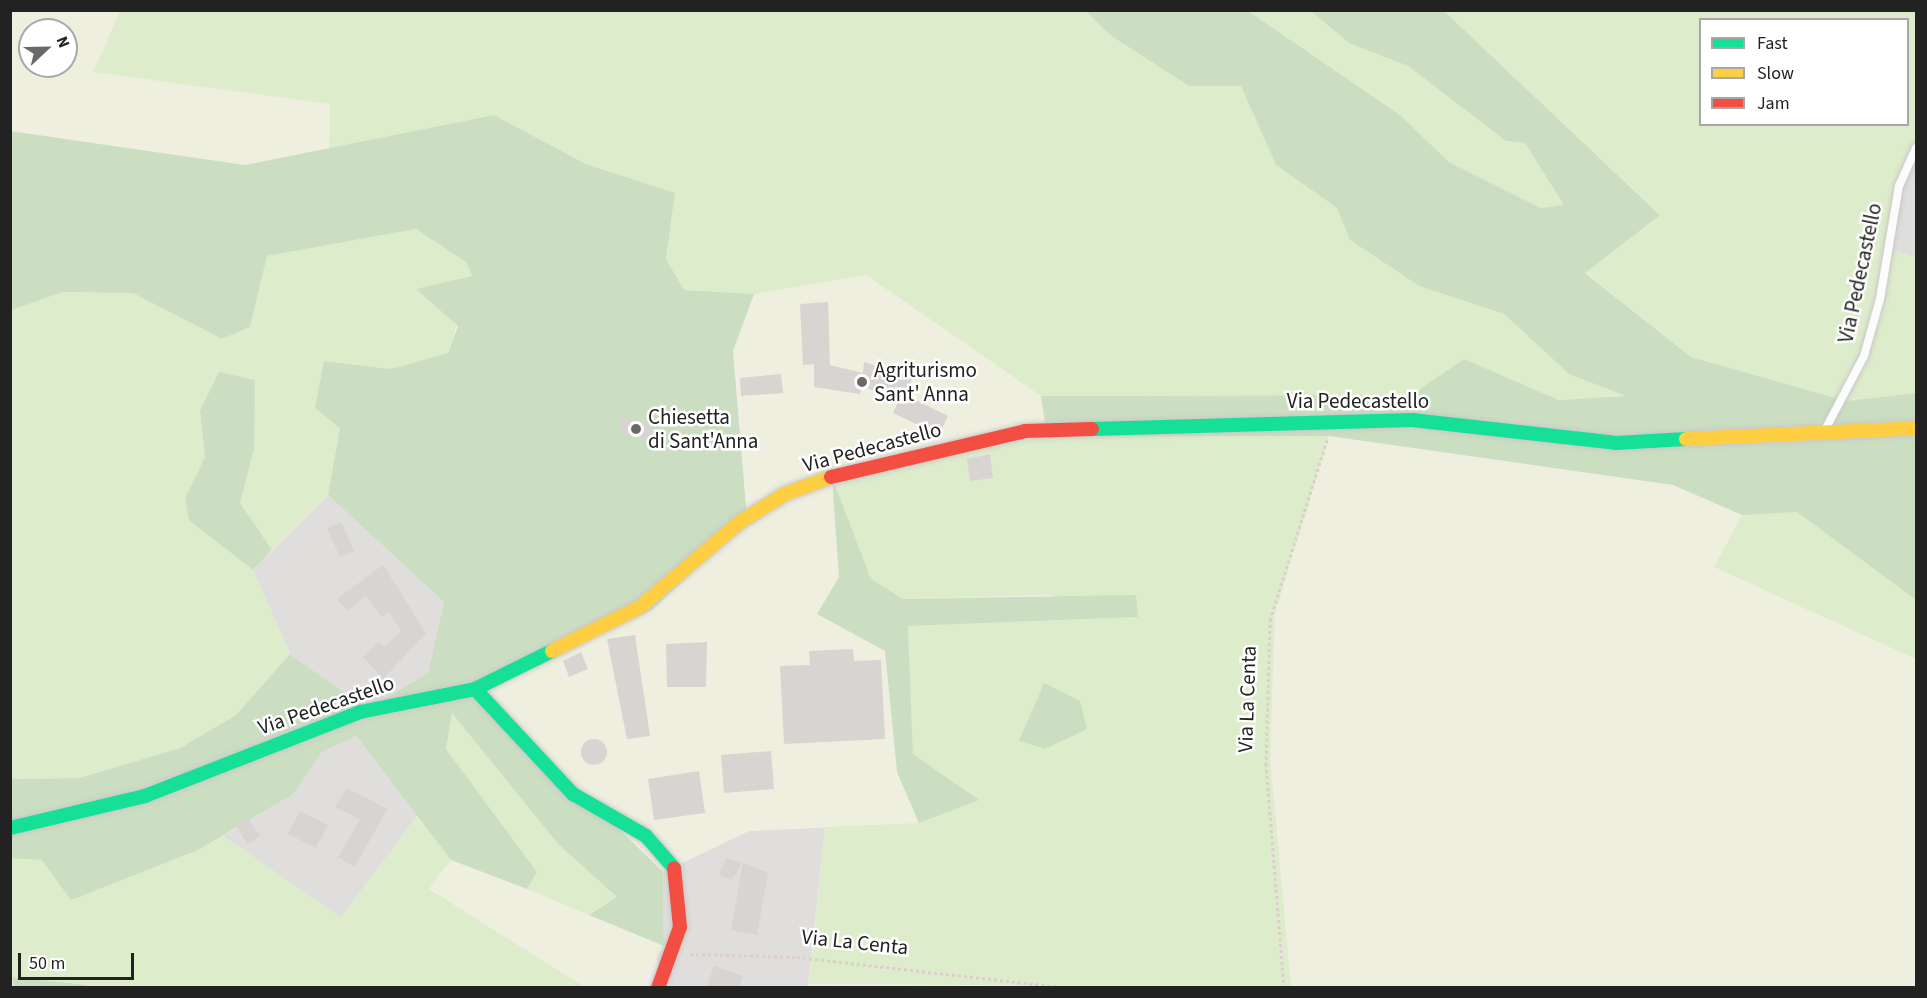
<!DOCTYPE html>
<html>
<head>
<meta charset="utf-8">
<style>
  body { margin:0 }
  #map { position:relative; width:1927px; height:998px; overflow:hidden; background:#f0eeeb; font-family:"Source Sans 3",sans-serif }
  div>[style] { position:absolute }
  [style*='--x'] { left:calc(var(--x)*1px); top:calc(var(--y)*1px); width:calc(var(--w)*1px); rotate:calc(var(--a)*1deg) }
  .residential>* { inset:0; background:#dfdedc }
  .farmland>* { inset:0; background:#efefdf }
  .grass>* { inset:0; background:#ddeccb }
  .forest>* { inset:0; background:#cbdec1 }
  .building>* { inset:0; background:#d7d4d2 }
  .round { border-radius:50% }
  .path>* { height:3px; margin-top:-1.5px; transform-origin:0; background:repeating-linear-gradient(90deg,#dccecd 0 3px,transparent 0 6px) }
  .roads { filter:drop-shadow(0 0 2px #c9c8c7) drop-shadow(0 0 2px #c9c8c7) }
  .lane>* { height:8px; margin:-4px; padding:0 4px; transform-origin:4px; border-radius:4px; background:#fdfcfc }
  .fast>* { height:14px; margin:-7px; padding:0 7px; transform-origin:7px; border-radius:7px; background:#16e098 }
  .slow>* { height:14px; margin:-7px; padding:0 7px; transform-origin:7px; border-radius:7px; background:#ffcf43 }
  .jam>* { height:14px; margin:-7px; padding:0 7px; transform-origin:7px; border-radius:7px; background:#f24e42 }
  .dots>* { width:16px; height:16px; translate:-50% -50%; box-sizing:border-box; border:3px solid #fff; border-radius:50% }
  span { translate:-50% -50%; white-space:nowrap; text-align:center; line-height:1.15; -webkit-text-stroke:5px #fff; paint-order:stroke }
  .street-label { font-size:21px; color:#222 }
  .poi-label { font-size:21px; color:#222 }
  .left { translate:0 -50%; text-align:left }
  .frame { position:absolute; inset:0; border:12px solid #222; pointer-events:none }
  .legend { position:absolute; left:1699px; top:18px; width:210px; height:108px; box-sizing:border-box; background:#fff; border:2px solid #a7a7a7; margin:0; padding:8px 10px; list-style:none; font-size:18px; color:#222 }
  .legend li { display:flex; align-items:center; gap:12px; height:30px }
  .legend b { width:30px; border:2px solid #a7a7a7 }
  .north { position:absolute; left:18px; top:18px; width:60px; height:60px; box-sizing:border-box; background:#fff; border:2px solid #a7a7a7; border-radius:50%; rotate:68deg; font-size:16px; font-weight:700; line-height:24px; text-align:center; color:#222 }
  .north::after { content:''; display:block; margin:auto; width:21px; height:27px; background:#6a6968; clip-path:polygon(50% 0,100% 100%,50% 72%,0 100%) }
  .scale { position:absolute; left:18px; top:953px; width:116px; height:27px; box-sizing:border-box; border:3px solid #222; border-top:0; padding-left:8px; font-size:18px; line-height:21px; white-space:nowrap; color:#222; -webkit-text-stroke:4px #fff; paint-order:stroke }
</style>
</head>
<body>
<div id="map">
  <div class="residential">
    <div style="clip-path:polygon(1916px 148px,1916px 258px,1889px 249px,1895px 207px)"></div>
    <div style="clip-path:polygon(328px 495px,444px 602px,428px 673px,367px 709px,290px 654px,253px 570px)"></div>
    <div style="clip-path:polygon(356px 736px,417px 816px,341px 918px,223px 836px,294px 794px,322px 752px)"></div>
    <div style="clip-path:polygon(825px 827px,808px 987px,671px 987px,656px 959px,664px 946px,663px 872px,749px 831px)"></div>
  </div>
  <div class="farmland">
    <div style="clip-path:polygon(evenodd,10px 11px,120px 11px,94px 72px,330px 104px,329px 149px,245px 165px,14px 134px,10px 11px,30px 30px,66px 30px,66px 66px,30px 66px,30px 30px)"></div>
    <div style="clip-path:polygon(866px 275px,1041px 396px,1047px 436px,832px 477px,839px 577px,818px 614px,885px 651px,897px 772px,919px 823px,749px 831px,663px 872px,475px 689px,743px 427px,733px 351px,754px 294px)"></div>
    <div style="clip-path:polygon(1329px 436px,1673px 485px,1742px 515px,1714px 567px,1916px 659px,1916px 987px,1291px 987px,1270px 756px,1275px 613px)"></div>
    <div style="clip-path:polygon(451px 860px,527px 889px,664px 946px,639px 987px,585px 987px,429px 888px)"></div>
  </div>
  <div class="grass">
    <div style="clip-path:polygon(120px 11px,1086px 11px,1110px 35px,1189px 86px,1241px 85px,1276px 165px,1337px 208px,1350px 240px,1419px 286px,1504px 314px,1569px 374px,1628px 396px,1559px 400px,1464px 359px,1411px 395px,1041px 396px,866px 275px,754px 294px,684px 290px,666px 259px,675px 193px,586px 164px,494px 115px,329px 149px,330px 104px,93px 72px)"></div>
    <div style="clip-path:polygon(1248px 11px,1311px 11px,1349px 43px,1408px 66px,1506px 141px,1525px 143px,1564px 205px,1541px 208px,1449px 162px,1400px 115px)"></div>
    <div style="clip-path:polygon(evenodd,1444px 11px,1916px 11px,1916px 148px,1905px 170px,1889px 249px,1916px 258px,1916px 393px,1846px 401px,1691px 357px,1585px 272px,1660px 214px,1444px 11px,1700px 20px,1908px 20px,1908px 124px,1700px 124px,1700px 20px)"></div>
    <div style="clip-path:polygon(416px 229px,467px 262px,472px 277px,448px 353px,391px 369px,324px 361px,340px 428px,328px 495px,272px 550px,240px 503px,254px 449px,200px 411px,205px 457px,185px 498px,189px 519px,253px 570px,290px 654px,236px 715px,180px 748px,78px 778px,11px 779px,10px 310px,63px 292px,133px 293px,222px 339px,250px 327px,267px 256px)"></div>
    <div style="clip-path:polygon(evenodd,1047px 436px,1329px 436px,1275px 613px,1270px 757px,1291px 987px,809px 984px,825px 827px,919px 823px,978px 800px,913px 754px,908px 626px,1138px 617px,1049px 595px,903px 599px,871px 579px,832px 477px,1047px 436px,1044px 684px,1080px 701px,1045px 749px,1020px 741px,1044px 684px)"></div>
    <div style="clip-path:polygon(1797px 512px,1916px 600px,1916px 659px,1714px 567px,1742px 515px)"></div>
    <div style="clip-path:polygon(452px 712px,559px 845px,617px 897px,589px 915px,527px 889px,537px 872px,446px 749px)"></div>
    <div style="clip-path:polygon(417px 816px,451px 860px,429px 889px,585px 987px,92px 988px,13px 977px,11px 988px,11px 858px,198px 850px,223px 836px,341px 917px)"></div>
  </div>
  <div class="forest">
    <div style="clip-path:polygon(1086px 11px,1248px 11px,1400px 115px,1449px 162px,1541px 208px,1564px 205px,1525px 143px,1506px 141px,1408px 66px,1349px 43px,1311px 11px,1444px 11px,1660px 215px,1585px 273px,1691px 357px,1846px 401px,1916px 393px,1916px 600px,1797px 512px,1742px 515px,1673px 485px,1329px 436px,1047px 436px,1041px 396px,1411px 395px,1464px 359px,1559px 400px,1626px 396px,1569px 374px,1504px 314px,1419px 286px,1350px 240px,1337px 208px,1276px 165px,1241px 86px,1189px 86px,1110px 35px)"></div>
    <div style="clip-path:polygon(494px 115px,586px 164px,675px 193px,666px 259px,684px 290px,754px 294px,733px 351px,747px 519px,652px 610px,475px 689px,663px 872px,664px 946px,589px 915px,617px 897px,559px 845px,452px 713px,446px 749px,537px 872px,527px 889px,451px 860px,356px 736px,322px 752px,294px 794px,198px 850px,71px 900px,42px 860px,11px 858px,11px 779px,79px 778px,180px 748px,236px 715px,290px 654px,367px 709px,428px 673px,444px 602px,328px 495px,340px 428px,315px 408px,324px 361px,391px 369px,448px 353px,458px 326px,416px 289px,472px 276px,466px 262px,416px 229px,267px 256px,250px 327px,222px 339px,133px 293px,63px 292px,11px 310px,10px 131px,245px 165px)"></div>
    <div style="clip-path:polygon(219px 372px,255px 380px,254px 449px,240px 503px,272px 550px,253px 570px,189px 520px,185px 498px,205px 457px,200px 411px)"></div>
    <div style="clip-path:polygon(832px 477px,871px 579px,903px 599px,1136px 595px,1138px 617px,908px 626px,913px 754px,979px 800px,919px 823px,897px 772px,885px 651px,817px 614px,839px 577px)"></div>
    <div style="clip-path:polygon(1044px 683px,1080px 701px,1087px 729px,1045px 749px,1019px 741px)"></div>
    <div style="clip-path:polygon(12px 977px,86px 985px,92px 987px,14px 987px)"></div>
  </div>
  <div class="building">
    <div style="clip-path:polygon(828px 302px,830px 365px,863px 373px,864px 362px,912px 377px,908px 396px,948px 416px,939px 435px,893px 413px,900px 398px,862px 387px,860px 394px,814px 387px,814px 364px,803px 365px,800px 304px)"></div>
    <div style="clip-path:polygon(781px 374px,783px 393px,741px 396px,740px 378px)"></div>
    <div style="clip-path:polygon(622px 417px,654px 425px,650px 441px,618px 433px)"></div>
    <div style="clip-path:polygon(990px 454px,993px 478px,970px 481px,967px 459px)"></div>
    <div style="clip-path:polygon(341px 522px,354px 551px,340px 557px,327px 528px)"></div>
    <div style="clip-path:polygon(383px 565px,426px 633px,383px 679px,363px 657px,379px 641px,384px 647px,401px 631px,389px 612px,382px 617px,366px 595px,347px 611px,337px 599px)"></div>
    <div style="clip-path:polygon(635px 635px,650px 736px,627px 739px,607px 639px)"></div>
    <div style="clip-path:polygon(707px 642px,706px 687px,667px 687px,666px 644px)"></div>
    <div style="clip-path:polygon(853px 649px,854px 661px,881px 660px,885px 739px,784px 744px,780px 666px,810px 665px,809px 651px)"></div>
    <div style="clip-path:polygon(581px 652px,588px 669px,569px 677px,563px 661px)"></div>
    <div class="round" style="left:581px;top:739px;width:26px;height:26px"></div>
    <div style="clip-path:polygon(771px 751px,774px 789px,724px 793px,721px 755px)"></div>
    <div style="clip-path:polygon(699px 771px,705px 813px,654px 820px,648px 779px)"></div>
    <div style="clip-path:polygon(347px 788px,387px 809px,355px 867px,338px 857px,360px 819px,335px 807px)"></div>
    <div style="clip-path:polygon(300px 811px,328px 825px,316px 848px,288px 834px)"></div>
    <div style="clip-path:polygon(247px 818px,260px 836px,248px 844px,236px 826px)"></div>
    <div style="clip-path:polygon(726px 858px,742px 863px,732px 880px,719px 875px)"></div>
    <div style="clip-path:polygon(743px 863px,768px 873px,757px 935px,731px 930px)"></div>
    <div style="clip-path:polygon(714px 966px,743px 976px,740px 987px,707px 987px)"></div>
  </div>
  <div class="path">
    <div style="--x:690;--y:954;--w:107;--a:1.6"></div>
    <div style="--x:797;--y:957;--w:272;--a:6.5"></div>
    <div style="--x:1284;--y:988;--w:224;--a:-94.6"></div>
    <div style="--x:1266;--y:765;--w:145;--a:-88.4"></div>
    <div style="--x:1270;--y:620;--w:189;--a:-72.4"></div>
  </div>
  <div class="roads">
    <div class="lane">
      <div style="--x:1825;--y:430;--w:84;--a:-62.2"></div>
      <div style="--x:1864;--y:356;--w:59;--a:-74.3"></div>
      <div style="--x:1880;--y:299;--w:115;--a:-80.5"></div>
      <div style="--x:1899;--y:186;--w:42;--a:-65.9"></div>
    </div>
    <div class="fast">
      <div style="--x:1092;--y:429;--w:320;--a:-1.6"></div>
      <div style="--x:1412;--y:420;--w:205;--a:6.4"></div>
      <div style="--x:1616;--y:443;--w:70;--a:-3.3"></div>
      <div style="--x:475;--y:689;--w:144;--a:47"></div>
      <div style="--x:573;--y:794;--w:84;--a:29.9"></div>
      <div style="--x:646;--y:836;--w:43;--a:48.8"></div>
      <div style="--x:10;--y:828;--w:139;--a:-13.3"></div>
      <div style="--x:145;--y:796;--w:231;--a:-21.3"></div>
      <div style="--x:360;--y:712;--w:117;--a:-11.3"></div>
      <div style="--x:475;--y:689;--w:86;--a:-26.3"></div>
    </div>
    <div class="slow">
      <div style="--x:1686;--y:439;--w:230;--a:-2.7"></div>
      <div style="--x:552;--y:651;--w:98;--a:-26.6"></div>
      <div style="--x:640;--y:607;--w:131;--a:-40.4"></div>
      <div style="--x:740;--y:522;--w:53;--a:-31.9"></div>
      <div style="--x:785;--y:494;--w:49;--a:-20.3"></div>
    </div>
    <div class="jam">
      <div style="--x:831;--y:477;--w:199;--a:-13.3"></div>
      <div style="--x:1025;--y:431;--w:67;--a:-1.7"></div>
      <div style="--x:658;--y:988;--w:65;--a:-70.2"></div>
      <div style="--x:680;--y:927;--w:59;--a:-95.8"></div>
    </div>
  </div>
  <div class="dots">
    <div style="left:862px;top:382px;background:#6a6968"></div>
    <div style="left:636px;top:429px;background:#6a6968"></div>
  </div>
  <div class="street-label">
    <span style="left:1860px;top:273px;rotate:-78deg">Via Pedecastello</span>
    <span style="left:1358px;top:401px">Via Pedecastello</span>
    <span style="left:872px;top:447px;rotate:-15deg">Via Pedecastello</span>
    <span style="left:1247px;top:699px;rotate:-88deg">Via La Centa</span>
    <span style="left:326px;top:705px;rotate:-19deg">Via Pedecastello</span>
    <span style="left:855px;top:942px;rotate:6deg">Via La Centa</span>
  </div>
  <div class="poi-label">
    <span class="left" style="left:874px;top:382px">Agriturismo<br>Sant' Anna</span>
    <span class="left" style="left:648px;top:429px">Chiesetta<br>di Sant'Anna</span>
  </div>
  <div class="frame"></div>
  <ul class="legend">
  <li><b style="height:8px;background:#16e098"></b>Fast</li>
  <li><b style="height:8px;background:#ffcf43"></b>Slow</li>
  <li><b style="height:8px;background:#f24e42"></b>Jam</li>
  </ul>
  <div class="north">N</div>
  <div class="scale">50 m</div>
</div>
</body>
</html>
